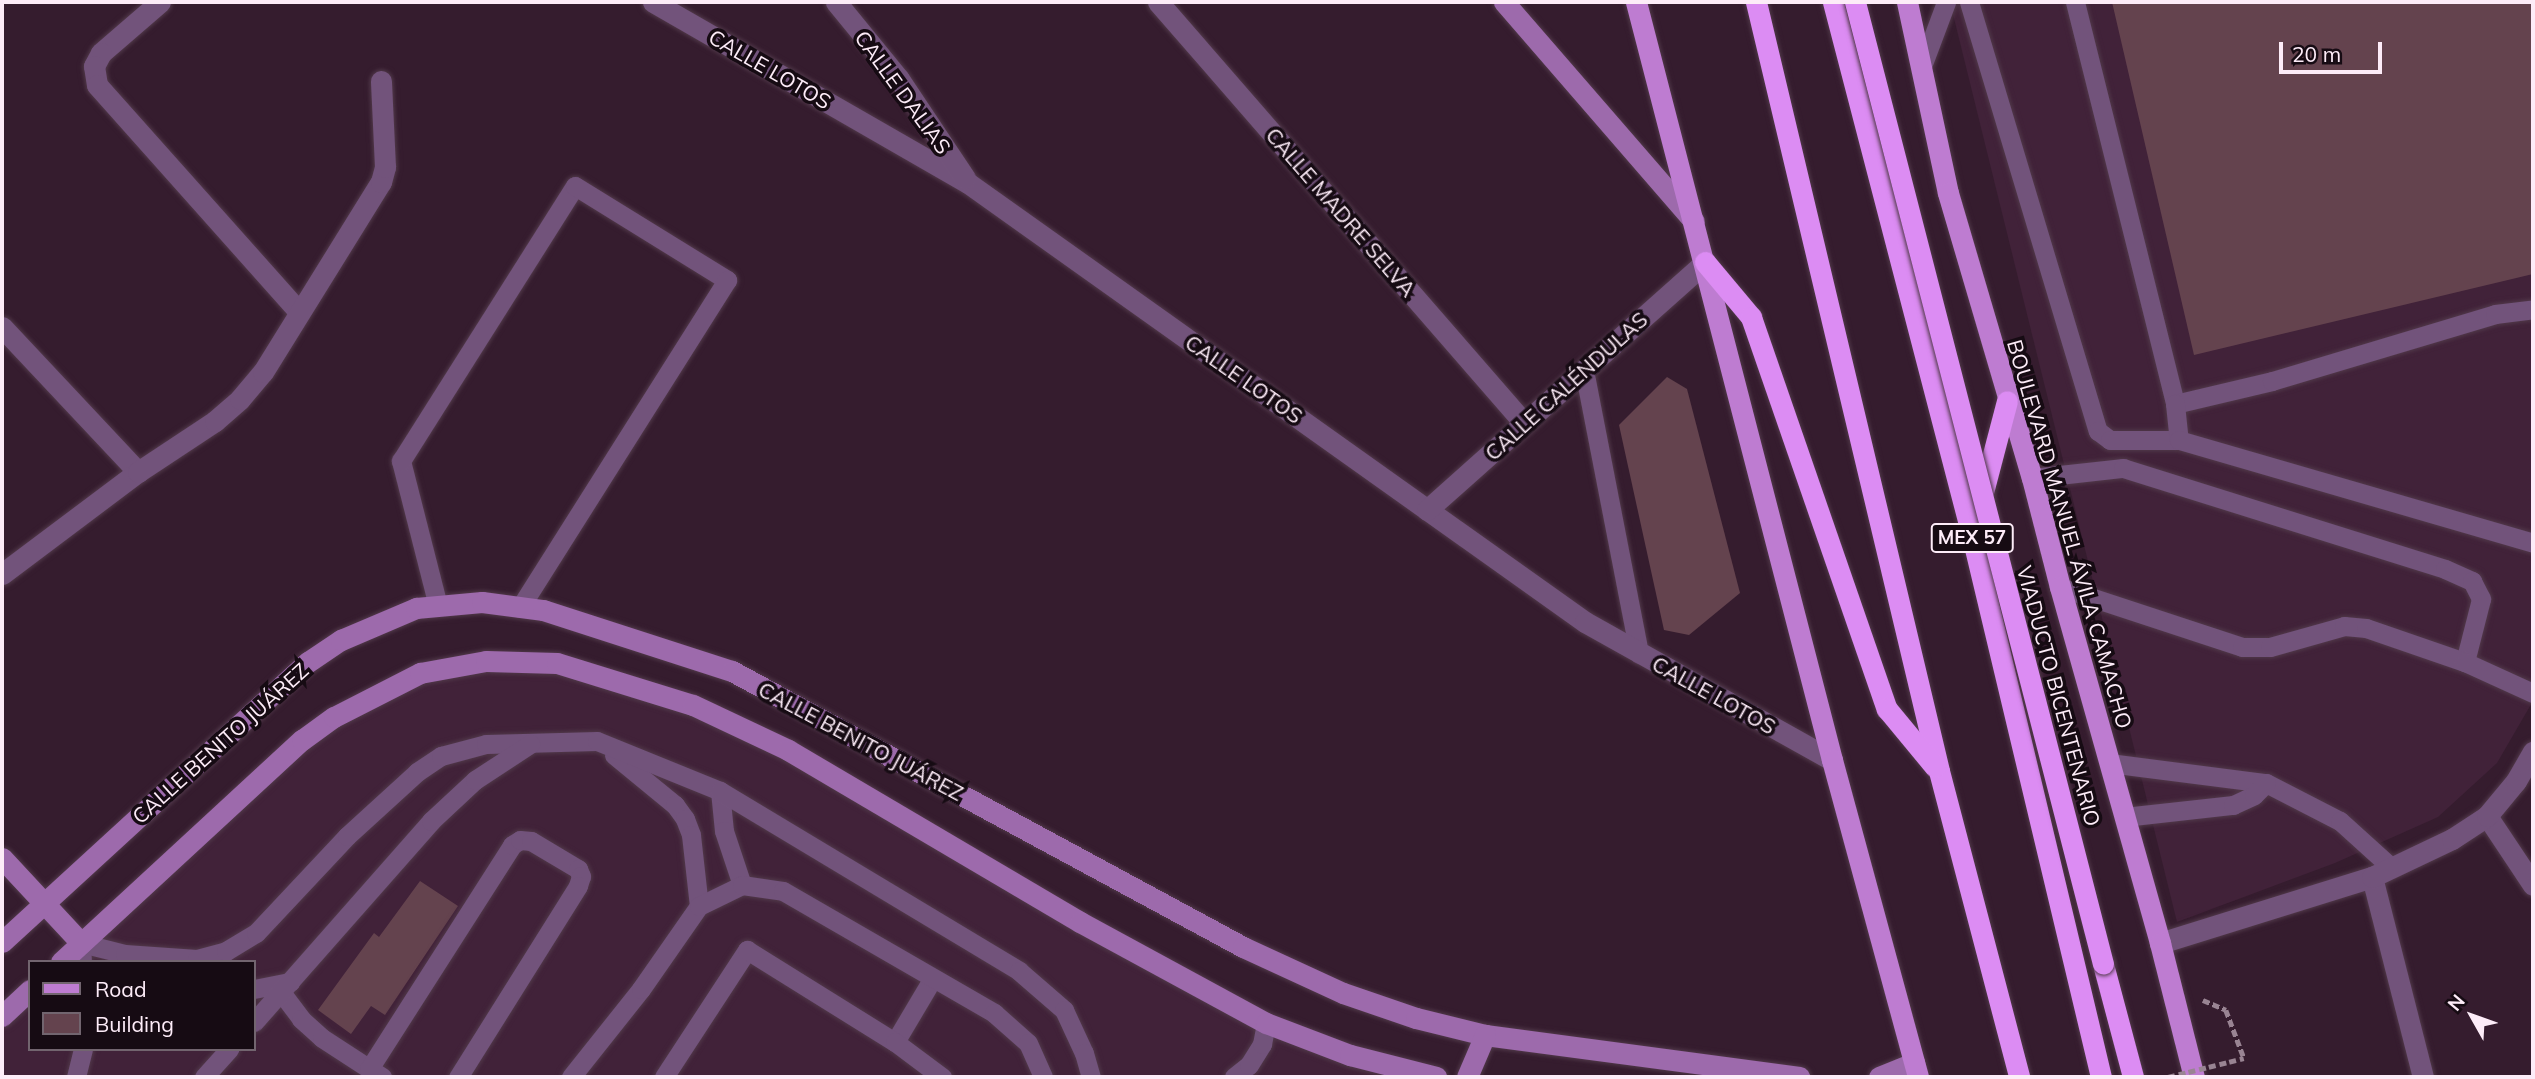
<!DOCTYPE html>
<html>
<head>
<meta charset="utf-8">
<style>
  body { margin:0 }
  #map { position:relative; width:2535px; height:1079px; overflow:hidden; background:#351c2e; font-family:Mulish,sans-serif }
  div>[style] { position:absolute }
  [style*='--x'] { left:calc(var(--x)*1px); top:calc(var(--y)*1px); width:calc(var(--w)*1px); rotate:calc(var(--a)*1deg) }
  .built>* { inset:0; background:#412239 }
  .building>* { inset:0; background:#64434e }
  .path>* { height:4.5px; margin-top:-2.25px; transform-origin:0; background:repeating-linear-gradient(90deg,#998493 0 7px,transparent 0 10.5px) }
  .roads { filter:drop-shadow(0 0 2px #51394a) drop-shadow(0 0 2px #51394a) }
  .lane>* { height:19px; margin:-9.5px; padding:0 9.5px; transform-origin:9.5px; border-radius:9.5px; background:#72537b }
  .street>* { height:21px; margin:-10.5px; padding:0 10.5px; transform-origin:10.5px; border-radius:10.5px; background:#72537b }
  .secondary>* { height:21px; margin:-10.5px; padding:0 10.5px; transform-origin:10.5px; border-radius:10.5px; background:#9d6aac }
  .primary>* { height:21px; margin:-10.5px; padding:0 10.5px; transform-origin:10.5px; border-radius:10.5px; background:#be7cd1 }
  .highway>* { height:21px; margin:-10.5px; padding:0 10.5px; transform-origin:10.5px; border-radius:10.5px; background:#dc8cf3 }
  .path-bridge>* { height:4.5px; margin-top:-2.25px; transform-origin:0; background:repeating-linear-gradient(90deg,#998493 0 7px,transparent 0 10.5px) }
  .bridges { filter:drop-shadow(0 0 2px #51394a) drop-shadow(0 0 2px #51394a) }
  .highway-bridge>* { height:21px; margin:-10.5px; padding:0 10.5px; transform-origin:10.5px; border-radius:10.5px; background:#dc8cf3 }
  span { translate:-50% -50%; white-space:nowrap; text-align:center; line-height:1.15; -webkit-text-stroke:7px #160b13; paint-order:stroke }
  .shield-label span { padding:2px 5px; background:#160b13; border:2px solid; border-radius:5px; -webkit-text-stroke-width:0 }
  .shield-label { font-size:19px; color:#fdecf8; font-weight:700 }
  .street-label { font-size:21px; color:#fdecf8 }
  .frame { position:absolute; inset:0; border:4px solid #fdecf8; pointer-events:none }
  .legend { position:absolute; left:28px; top:960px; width:228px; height:91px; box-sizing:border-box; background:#160b13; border:2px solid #72656f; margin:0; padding:9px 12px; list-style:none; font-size:21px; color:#fdecf8 }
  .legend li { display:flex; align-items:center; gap:14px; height:35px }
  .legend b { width:35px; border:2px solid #72656f }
  .north { position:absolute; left:2437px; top:981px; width:70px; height:70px; -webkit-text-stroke:5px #160b13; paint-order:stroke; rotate:310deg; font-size:19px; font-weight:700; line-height:28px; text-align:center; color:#fdecf8 }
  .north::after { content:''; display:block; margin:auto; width:24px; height:32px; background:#fdecf8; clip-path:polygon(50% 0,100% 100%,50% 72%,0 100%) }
  .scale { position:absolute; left:2279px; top:42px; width:103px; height:32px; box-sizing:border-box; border:4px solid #fdecf8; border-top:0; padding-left:9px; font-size:21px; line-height:24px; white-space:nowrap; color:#fdecf8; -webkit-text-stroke:5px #160b13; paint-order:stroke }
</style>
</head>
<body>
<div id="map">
  <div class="built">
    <div style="clip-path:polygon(1950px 2px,2533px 2px,2533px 701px,2497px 763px,2438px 817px,2335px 863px,2177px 922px)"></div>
    <div style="clip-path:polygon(557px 663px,693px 705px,1266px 1023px,1436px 1077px,2px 1077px,2px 1016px,30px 990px,30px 1049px,254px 1049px,254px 962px,61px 962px,302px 740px,420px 673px)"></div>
  </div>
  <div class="building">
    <div style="clip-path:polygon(2112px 2px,2533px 2px,2533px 274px,2194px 355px)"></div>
    <div style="clip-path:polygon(1667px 377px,1687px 389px,1740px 593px,1689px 635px,1664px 630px,1619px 425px)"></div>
    <div style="clip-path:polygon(420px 881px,458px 906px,385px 1015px,371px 1006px,351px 1034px,318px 1010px,374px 933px,379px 937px)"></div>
  </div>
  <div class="path">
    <div style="--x:2203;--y:1000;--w:25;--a:23"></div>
    <div style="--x:2226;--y:1010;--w:51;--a:69.4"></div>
  </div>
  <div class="roads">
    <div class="lane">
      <div style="--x:1969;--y:2;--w:448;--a:73.3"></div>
      <div style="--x:2098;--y:431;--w:15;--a:37"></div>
      <div style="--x:2110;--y:440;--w:69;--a:0"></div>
      <div style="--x:2075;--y:2;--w:414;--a:76"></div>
      <div style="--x:2175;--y:404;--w:100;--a:-13.3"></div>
      <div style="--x:2272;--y:381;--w:233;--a:-16.7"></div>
      <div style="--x:2495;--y:314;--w:38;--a:-7"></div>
      <div style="--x:1921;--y:69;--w:72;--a:-69.5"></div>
      <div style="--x:1584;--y:370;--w:289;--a:79"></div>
      <div style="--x:2175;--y:404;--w:36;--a:84"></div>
      <div style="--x:2179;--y:440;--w:369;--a:16.2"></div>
      <div style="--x:2032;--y:478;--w:92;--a:-6.3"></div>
      <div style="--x:2123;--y:468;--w:337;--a:17.4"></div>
      <div style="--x:2445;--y:569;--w:30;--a:24"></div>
      <div style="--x:2472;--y:581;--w:20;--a:63"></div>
      <div style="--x:2481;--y:599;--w:65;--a:104.3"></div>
      <div style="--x:2060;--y:587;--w:192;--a:18.2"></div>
      <div style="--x:2242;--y:647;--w:28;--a:0"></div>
      <div style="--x:2270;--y:647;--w:77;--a:-15.8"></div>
      <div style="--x:2344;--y:626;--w:22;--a:5"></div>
      <div style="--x:2366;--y:628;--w:105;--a:19"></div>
      <div style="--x:2465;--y:662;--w:75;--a:24.5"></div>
      <div style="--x:438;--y:606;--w:150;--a:-104.3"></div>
      <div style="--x:401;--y:461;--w:325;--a:-57.7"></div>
      <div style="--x:575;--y:186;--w:179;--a:31.7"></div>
      <div style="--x:727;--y:280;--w:388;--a:122.3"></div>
      <div style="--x:614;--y:755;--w:79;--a:39.3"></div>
      <div style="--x:675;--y:805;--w:17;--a:54"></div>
      <div style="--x:685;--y:819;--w:17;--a:69"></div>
      <div style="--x:691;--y:835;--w:71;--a:83.6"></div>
      <div style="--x:2109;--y:763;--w:158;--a:7.3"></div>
      <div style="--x:2266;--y:783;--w:83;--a:27.2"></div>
      <div style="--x:2340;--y:821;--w:70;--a:42.1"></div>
      <div style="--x:720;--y:791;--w:40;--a:84.3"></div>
      <div style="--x:724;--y:831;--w:57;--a:71.6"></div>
      <div style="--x:2124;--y:817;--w:110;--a:-6.3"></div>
      <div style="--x:2233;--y:805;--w:23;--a:-25"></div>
      <div style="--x:2254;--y:795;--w:17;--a:-45"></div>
      <div style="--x:82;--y:962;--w:19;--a:-93"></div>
      <div style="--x:81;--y:943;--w:45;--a:14"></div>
      <div style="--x:125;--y:954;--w:72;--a:4"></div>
      <div style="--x:197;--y:959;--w:30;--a:-15"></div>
      <div style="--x:226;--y:951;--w:35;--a:-31"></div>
      <div style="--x:256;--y:933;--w:133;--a:-46.8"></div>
      <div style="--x:347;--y:836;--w:95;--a:-42.4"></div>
      <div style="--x:417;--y:772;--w:29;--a:-34"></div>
      <div style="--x:441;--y:756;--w:47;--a:-14.9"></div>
      <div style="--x:486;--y:744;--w:111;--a:-1.5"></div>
      <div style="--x:597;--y:741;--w:133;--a:22.1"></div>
      <div style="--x:720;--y:791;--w:349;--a:31"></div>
      <div style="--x:1019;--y:971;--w:60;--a:40.9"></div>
      <div style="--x:1064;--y:1010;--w:47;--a:65.1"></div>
      <div style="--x:1084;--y:1053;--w:25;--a:74"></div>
      <div style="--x:254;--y:989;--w:37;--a:-11"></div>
      <div style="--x:281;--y:992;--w:34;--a:53"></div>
      <div style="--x:301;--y:1019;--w:28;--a:42"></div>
      <div style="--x:322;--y:1038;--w:72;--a:33"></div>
      <div style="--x:254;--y:1022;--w:268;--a:-48.6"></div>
      <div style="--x:431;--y:821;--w:60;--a:-43"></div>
      <div style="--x:475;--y:780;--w:66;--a:-33.2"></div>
      <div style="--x:895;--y:1042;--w:74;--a:-59.3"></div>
      <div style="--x:369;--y:1069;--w:266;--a:-57.4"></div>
      <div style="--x:512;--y:845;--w:9;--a:-32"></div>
      <div style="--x:520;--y:840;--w:11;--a:5"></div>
      <div style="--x:531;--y:841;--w:55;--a:30.8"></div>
      <div style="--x:578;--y:869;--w:8;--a:67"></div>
      <div style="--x:581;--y:876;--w:10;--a:107"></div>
      <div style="--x:578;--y:886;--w:226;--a:122.1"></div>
      <div style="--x:76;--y:1077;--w:29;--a:-76"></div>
      <div style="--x:204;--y:1077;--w:38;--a:-48"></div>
      <div style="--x:571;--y:1077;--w:112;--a:-51.5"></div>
      <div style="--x:641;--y:989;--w:101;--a:-55.1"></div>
      <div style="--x:699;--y:906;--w:48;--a:-26"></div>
      <div style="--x:742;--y:885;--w:41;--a:8.3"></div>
      <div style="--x:783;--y:891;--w:244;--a:30"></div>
      <div style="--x:994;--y:1013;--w:45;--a:41.4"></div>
      <div style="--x:1028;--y:1043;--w:37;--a:66"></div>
      <div style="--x:664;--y:1077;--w:152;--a:-56.8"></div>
      <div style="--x:747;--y:950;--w:174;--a:31.9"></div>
      <div style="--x:895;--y:1042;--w:59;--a:36.7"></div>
      <div style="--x:1234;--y:1077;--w:19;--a:-39"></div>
      <div style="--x:1249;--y:1065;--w:25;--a:-58"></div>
      <div style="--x:1262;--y:1044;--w:21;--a:-79"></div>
    </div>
    <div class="street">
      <div style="--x:160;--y:2;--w:78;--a:139.2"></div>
      <div style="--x:101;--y:53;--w:15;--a:118"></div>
      <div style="--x:94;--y:66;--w:19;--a:81"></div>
      <div style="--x:97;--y:85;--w:304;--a:48.3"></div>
      <div style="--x:653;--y:2;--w:363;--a:29.9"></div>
      <div style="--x:968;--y:183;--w:757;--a:35.43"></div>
      <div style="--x:1585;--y:622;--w:283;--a:29.2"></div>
      <div style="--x:836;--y:2;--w:99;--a:50.7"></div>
      <div style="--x:899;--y:79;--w:119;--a:56.3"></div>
      <div style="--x:1158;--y:2;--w:558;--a:49"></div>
      <div style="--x:2;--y:327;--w:199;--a:46.8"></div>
      <div style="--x:1427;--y:510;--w:373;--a:-41.7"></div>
      <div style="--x:2;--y:574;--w:170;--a:-36.9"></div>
      <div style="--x:138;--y:472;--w:92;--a:-33.5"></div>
      <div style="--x:215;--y:421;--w:33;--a:-41"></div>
      <div style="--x:240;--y:399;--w:35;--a:-50"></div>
      <div style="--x:263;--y:372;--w:224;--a:-58.2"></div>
      <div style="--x:381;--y:182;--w:16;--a:-75"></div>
      <div style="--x:385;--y:167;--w:86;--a:-92.7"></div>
      <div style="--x:2487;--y:816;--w:83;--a:56.3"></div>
      <div style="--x:2372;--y:877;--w:206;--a:75.7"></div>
      <div style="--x:2160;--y:943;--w:222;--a:-17.3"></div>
      <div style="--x:2372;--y:877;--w:89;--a:-25.4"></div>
      <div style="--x:2452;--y:839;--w:42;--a:-33.3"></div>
      <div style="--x:2487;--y:816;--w:45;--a:-50.4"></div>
      <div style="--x:2516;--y:781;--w:34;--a:-60"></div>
    </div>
    <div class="secondary">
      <div style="--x:1504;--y:2;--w:290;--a:49.1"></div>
      <div style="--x:2;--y:858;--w:116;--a:47.1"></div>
      <div style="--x:2;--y:942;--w:415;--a:-42.5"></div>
      <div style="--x:308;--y:662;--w:40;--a:-34"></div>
      <div style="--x:341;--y:640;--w:82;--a:-23.1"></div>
      <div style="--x:416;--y:608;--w:66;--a:-5.2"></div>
      <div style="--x:482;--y:602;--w:62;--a:7.5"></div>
      <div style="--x:543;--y:610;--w:199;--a:17.9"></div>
      <div style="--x:732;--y:671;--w:581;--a:28.37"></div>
      <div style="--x:1243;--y:947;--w:110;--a:24.7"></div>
      <div style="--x:1343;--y:993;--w:77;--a:18.9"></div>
      <div style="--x:1416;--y:1018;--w:71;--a:13.8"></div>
      <div style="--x:1485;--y:1035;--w:317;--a:7.6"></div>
      <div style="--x:61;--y:962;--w:328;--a:-42.7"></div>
      <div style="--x:302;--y:740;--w:39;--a:-36"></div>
      <div style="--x:334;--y:717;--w:97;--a:-27.1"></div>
      <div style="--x:420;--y:673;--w:67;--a:-10.3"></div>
      <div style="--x:486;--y:661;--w:71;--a:1.6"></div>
      <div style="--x:557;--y:663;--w:142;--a:17.2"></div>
      <div style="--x:693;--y:705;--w:105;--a:25.3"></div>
      <div style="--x:788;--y:750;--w:339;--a:30.5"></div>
      <div style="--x:1080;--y:922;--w:212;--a:28.5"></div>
      <div style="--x:1266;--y:1023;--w:90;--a:20.9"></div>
      <div style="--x:1350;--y:1055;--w:89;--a:14.3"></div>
      <div style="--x:2;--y:1016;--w:38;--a:-43"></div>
      <div style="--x:1467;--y:1077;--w:46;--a:-66.8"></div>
      <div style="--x:1879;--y:1077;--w:38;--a:-22"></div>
    </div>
    <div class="primary">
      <div style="--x:1636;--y:2;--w:783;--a:75.5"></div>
      <div style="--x:1832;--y:760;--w:328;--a:74.8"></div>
      <div style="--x:1907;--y:2;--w:195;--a:77.9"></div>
      <div style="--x:1948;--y:193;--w:297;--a:73.6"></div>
      <div style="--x:2032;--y:478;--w:113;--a:75.6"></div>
      <div style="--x:2060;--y:587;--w:370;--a:74.3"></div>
      <div style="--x:2160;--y:943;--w:138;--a:75.8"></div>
    </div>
    <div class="highway">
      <div style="--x:1756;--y:2;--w:790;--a:76.61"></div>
      <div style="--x:1939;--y:771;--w:316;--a:75.3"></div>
      <div style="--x:1833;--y:2;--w:552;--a:75.41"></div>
      <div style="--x:1972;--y:536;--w:556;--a:76.59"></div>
      <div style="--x:1705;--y:262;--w:72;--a:50.1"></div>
      <div style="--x:1751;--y:317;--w:415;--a:70.9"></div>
      <div style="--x:1887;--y:709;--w:75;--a:50.4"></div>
      <div style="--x:1981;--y:500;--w:102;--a:-75.3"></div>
      <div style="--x:2103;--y:964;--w:117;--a:75.1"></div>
    </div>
  </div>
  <div class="path-bridge">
    <div style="--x:2168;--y:1077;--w:78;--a:-14"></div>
  </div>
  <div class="bridges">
    <div class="highway-bridge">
      <div style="--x:1855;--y:2;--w:993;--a:75.54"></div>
    </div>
  </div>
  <div class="shield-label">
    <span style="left:1972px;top:538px">MEX 57</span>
  </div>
  <div class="street-label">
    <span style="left:770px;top:69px;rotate:30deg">CALLE LOTOS</span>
    <span style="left:903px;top:92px;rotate:54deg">CALLE DALIAS</span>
    <span style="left:1341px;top:212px;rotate:49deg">CALLE MADRE SELVA</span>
    <span style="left:1244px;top:379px;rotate:35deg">CALLE LOTOS</span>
    <span style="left:1566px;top:386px;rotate:-42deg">CALLE CALÉNDULAS</span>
    <span style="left:2070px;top:534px;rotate:74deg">BOULEVARD MANUEL ÁVILA CAMACHO</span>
    <span style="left:1714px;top:695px;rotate:29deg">CALLE LOTOS</span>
    <span style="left:2059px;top:696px;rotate:75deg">VIADUCTO BICENTENARIO</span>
    <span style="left:861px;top:741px;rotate:28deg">CALLE BENITO JUÁREZ</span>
    <span style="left:220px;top:743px;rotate:-42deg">CALLE BENITO JUÁREZ</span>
  </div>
  <div class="frame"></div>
  <ul class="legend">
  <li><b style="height:9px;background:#be7cd1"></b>Road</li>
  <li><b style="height:19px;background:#64434e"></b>Building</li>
  </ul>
  <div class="north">N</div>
  <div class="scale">20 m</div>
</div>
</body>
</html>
